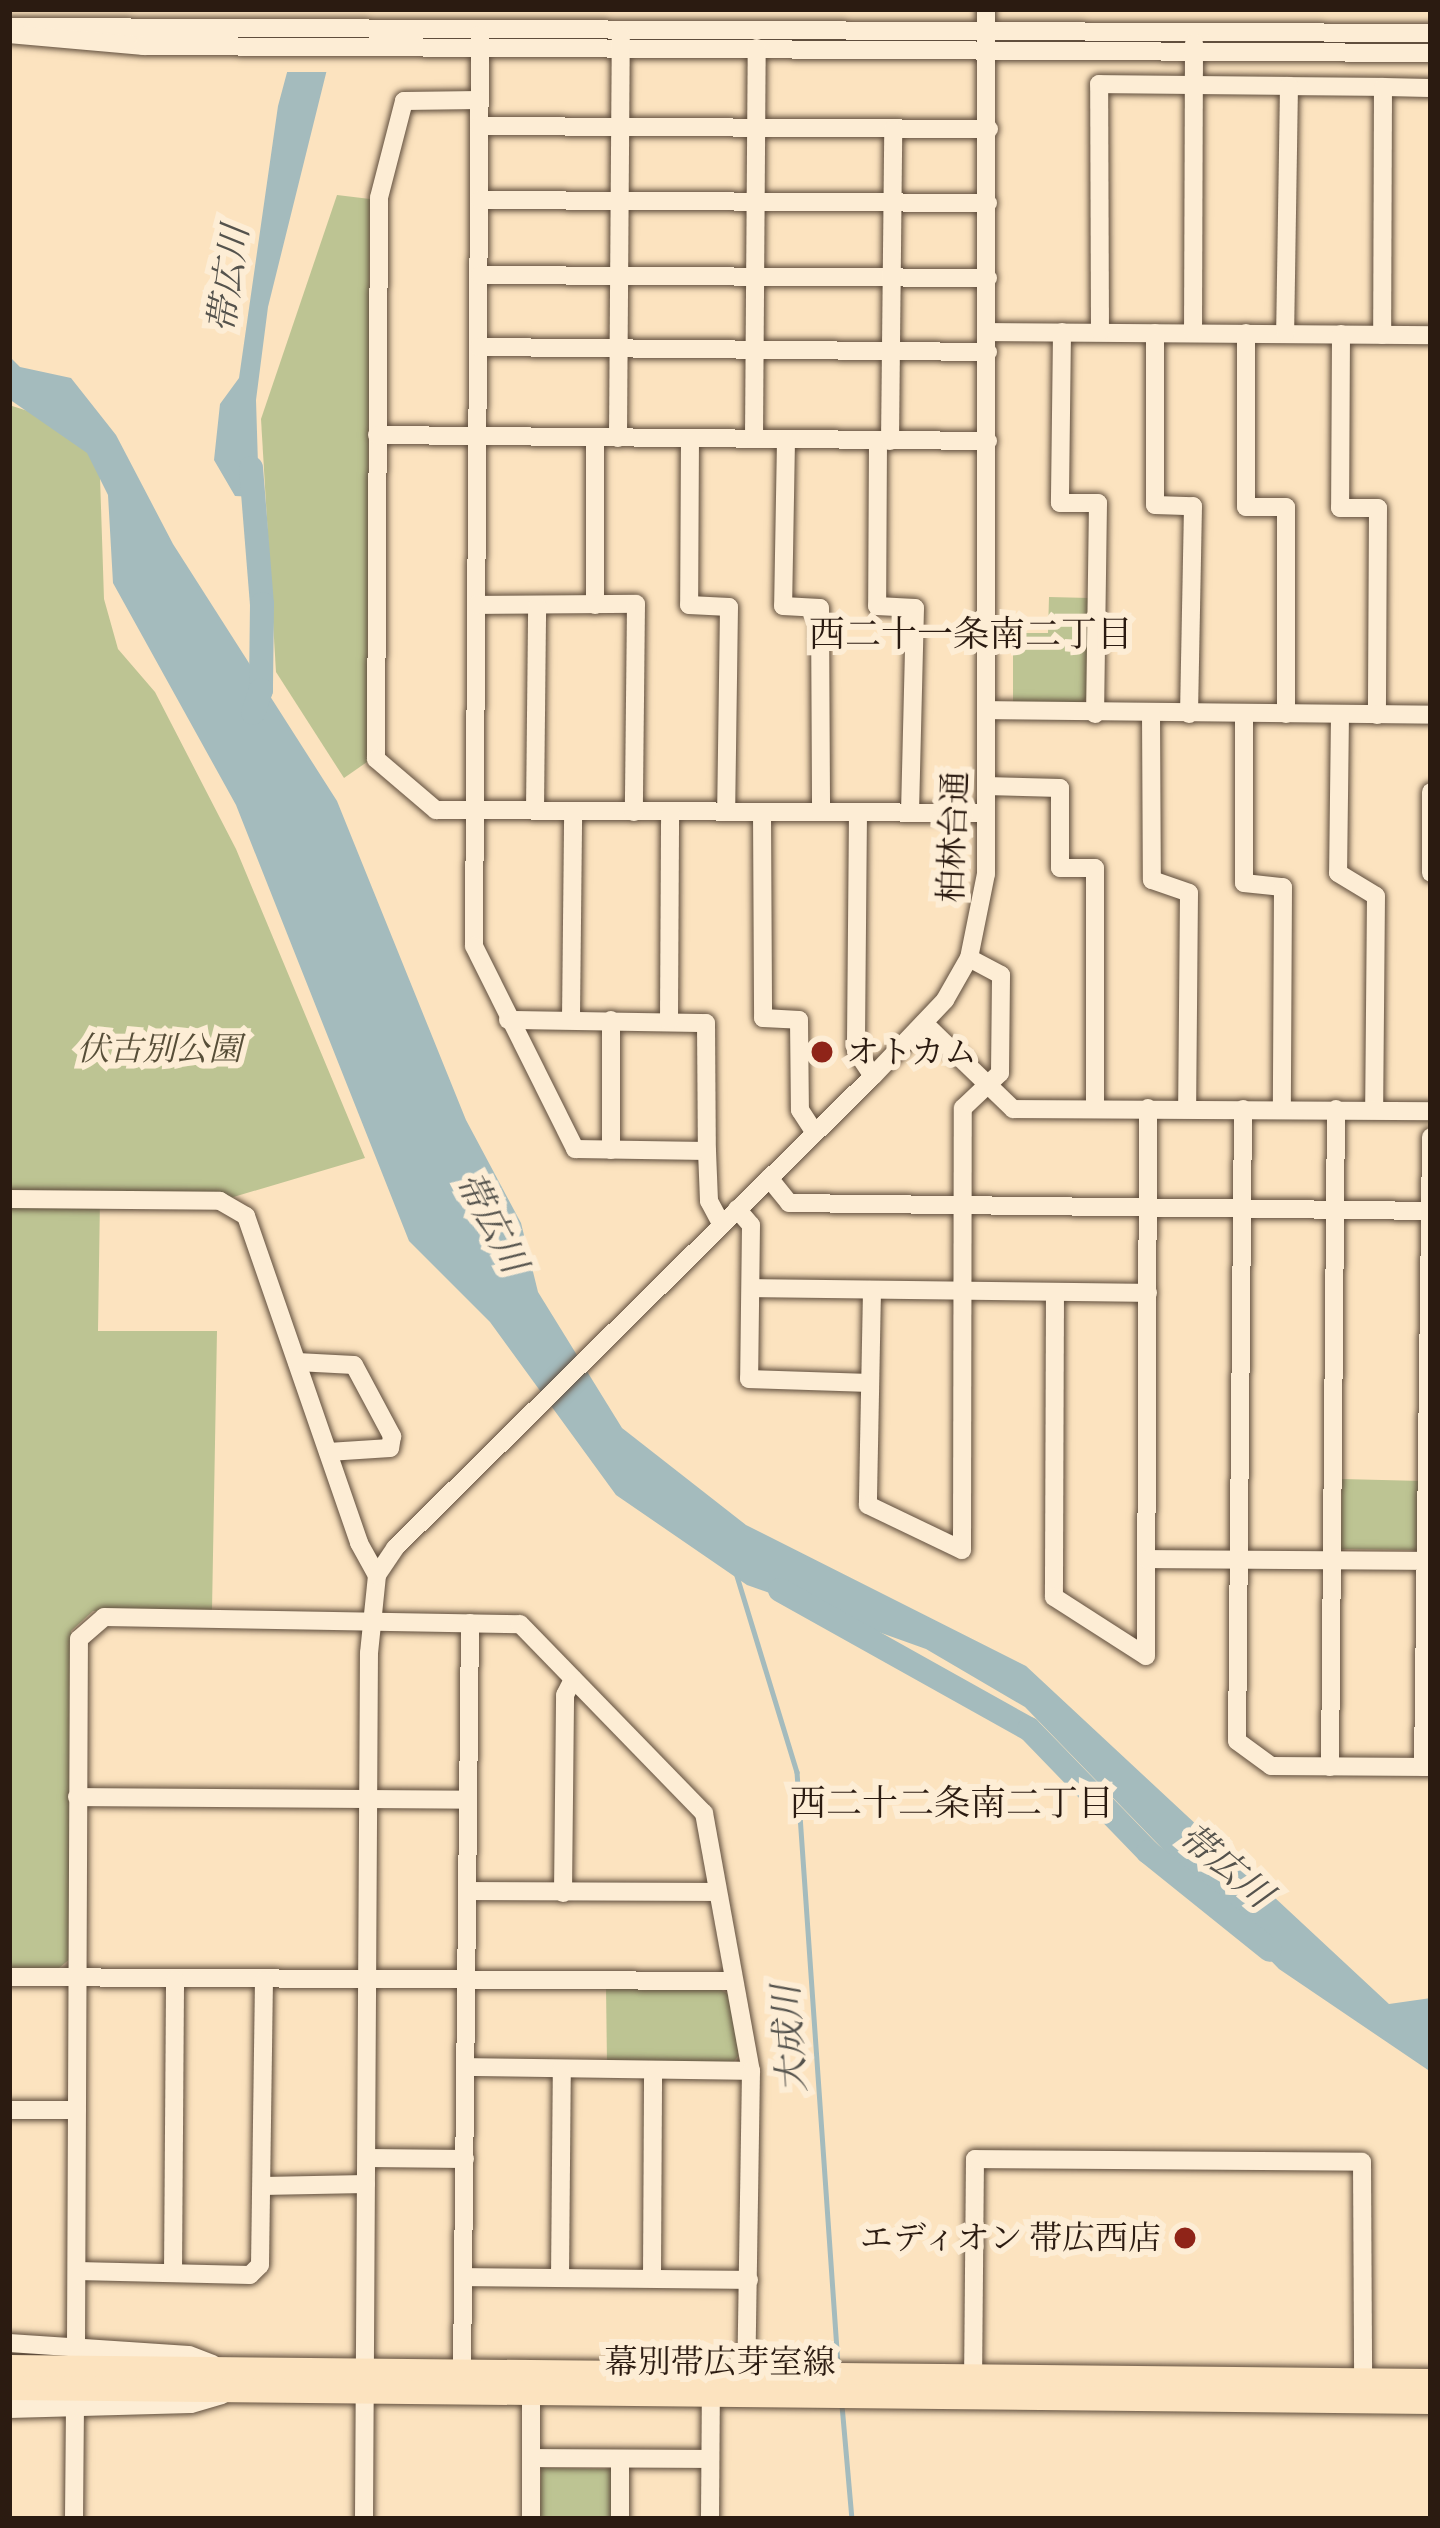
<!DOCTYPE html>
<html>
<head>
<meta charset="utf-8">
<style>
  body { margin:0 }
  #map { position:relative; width:1440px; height:2528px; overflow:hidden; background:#fce3bf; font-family:Alegreya,"Noto Serif JP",serif }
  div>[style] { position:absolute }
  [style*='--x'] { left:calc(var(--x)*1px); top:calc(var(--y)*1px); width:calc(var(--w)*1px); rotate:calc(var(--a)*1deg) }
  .green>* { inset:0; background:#bdc493 }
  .water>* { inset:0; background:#a4bbbd }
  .pier>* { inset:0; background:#fce3bf }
  .stream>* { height:4.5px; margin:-2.25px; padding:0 2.25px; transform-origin:2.25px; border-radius:2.25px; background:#a4bbbd }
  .river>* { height:24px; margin:-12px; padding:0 12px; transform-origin:12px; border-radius:12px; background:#a4bbbd }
  .roads { filter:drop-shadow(0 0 3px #5f4d3c) drop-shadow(0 0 3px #5f4d3c) }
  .minor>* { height:18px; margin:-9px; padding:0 9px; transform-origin:9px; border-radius:9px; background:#fdedd5 }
  .major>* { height:24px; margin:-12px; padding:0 12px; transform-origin:12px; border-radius:12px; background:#fce3bf }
  .dots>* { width:33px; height:33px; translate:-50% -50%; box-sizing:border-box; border:6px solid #fdedd5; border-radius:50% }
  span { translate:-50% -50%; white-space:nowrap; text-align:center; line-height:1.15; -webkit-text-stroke:12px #fdedd5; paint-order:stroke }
  .street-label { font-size:33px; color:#2b1b11 }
  .park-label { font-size:33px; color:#574e38; font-style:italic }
  .poi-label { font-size:33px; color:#2b1b11 }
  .left { translate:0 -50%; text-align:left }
  .right { translate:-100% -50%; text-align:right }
  .water-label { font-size:36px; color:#55534d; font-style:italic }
  .neighbourhood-label { font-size:36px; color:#2b1b11 }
  .frame { position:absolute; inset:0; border:12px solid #2b1b11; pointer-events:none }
</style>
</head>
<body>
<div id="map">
  <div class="green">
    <div style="clip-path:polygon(337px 195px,370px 199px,367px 762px,344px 778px,276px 672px,261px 419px)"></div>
    <div style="clip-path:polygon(9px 405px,53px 419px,99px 446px,104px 599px,118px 649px,155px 692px,236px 849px,365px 1158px,220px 1201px,100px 1199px,98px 1331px,217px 1331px,212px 1611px,93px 1611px,71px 1631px,71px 1958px,59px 1968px,9px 1968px)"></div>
    <div style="clip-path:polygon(1049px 597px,1090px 598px,1090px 692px,1082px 704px,1013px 703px,1013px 633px,1048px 633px)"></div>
    <div style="clip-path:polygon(1342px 1479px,1422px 1481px,1420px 1550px,1341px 1549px)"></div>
    <div style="clip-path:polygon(606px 1987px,717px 1987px,729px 1995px,741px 2052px,732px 2064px,607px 2064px)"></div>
    <div style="clip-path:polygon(541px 2468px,612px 2469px,611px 2519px,540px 2519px)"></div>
  </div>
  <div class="water">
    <div style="clip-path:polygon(304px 9px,342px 9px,268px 307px,256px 400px,259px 497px,235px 496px,214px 460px,220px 404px,239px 378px,278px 106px)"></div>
    <div style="clip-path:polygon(9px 356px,20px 367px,71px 378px,116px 435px,173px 544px,337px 801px,466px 1120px,521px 1223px,538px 1292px,622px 1428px,746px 1525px,1026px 1666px,1389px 2004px,1431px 1998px,1431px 2072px,1279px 1969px,1025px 1707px,926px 1649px,747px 1585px,616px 1495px,490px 1322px,409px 1241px,236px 805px,113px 583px,108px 495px,87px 453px,9px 399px)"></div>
  </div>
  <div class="pier">
    <div style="clip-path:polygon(298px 9px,348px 9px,332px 72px,281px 72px)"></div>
  </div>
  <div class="stream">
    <div style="--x:737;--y:1576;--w:205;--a:73"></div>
    <div style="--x:797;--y:1772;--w:593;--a:86.04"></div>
    <div style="--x:842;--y:2405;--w:114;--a:85"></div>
  </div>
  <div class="river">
    <div style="--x:251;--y:468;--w:136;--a:85.4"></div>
    <div style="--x:262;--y:604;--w:86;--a:90.7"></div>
    <div style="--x:261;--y:690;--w:24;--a:109"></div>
    <div style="--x:780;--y:1590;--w:285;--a:29.2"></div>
    <div style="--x:1029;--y:1729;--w:171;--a:45.9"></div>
    <div style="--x:1148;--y:1852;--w:156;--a:38.8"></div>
  </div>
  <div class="roads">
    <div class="minor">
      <div style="--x:9;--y:27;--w:1422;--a:0.24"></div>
      <div style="--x:9;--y:34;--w:135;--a:5.1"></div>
      <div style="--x:143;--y:46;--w:1288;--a:0.31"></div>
      <div style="--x:480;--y:35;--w:911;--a:90.38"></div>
      <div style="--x:474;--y:946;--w:227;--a:63.5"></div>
      <div style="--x:575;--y:1149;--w:132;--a:0.9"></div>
      <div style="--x:707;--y:1151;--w:50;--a:87.7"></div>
      <div style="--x:709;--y:1201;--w:27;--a:62"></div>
      <div style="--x:1289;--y:86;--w:94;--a:0.6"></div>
      <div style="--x:1383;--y:87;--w:248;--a:90.2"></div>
      <div style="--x:1383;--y:87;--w:48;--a:1.2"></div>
      <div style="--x:479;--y:100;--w:75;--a:179.2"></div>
      <div style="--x:404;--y:101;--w:100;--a:104.5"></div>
      <div style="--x:379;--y:198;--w:561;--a:90.31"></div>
      <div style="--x:376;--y:759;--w:79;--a:40.4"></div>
      <div style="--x:436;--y:810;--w:550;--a:0.31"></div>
      <div style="--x:479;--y:126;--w:510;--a:0.34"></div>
      <div style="--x:480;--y:200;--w:508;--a:0.34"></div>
      <div style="--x:480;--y:275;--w:508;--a:0.34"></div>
      <div style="--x:988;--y:332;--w:443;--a:0.4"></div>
      <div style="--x:1062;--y:332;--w:171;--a:90.7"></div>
      <div style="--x:1060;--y:503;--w:38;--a:0"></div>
      <div style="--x:1098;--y:503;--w:211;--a:90.8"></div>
      <div style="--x:1100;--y:332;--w:248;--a:-90.2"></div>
      <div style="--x:1099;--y:84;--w:190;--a:0.6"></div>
      <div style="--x:1289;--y:86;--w:247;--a:90.9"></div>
      <div style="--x:1155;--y:333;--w:172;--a:90"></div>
      <div style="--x:1155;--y:505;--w:38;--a:2"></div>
      <div style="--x:1193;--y:506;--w:208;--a:91.1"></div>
      <div style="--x:1193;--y:333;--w:290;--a:-89.8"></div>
      <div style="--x:1246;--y:333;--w:174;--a:90"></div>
      <div style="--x:1246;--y:507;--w:40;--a:0"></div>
      <div style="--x:1286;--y:507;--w:207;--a:90"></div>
      <div style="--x:1341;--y:334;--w:174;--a:90.3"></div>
      <div style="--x:1340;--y:508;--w:38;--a:0"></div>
      <div style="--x:1378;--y:508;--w:207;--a:90.3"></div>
      <div style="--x:479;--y:347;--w:509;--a:0.56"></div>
      <div style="--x:377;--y:435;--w:611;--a:0.56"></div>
      <div style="--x:595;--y:437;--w:168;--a:90"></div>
      <div style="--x:618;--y:438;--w:403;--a:-89.6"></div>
      <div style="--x:690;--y:438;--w:167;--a:90.3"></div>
      <div style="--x:689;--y:605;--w:40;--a:2.9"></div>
      <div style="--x:729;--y:607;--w:205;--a:90.8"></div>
      <div style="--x:754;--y:438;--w:390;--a:-89.6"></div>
      <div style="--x:786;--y:440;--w:166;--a:91"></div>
      <div style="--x:783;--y:606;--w:37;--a:3"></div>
      <div style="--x:820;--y:608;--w:204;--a:89.7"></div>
      <div style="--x:878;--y:441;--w:165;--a:90.3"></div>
      <div style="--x:877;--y:606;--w:38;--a:3"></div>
      <div style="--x:915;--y:608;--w:205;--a:91.4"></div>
      <div style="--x:890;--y:441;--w:312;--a:-89.4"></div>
      <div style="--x:476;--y:605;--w:160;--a:-0.4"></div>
      <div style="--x:636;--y:604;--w:208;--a:90.6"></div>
      <div style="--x:986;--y:710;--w:445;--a:0.6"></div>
      <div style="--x:1151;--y:714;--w:166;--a:89.7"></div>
      <div style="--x:1152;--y:880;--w:39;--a:19"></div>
      <div style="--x:1189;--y:893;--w:215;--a:90.5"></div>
      <div style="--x:1244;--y:714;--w:169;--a:90"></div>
      <div style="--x:1244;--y:883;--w:39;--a:6"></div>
      <div style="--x:1283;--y:887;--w:223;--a:90.3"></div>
      <div style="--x:1340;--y:715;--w:158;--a:90.7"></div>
      <div style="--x:1338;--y:873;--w:44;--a:31.2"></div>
      <div style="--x:1376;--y:896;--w:214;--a:90.5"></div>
      <div style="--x:986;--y:786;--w:74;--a:1.5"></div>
      <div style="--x:1060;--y:788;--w:80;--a:90"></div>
      <div style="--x:1060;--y:868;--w:35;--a:0"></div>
      <div style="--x:1095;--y:868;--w:240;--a:90"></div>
      <div style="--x:1431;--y:792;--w:81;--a:90"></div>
      <div style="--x:535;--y:810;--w:204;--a:-89.4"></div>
      <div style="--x:762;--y:812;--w:206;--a:89.7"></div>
      <div style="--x:763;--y:1018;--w:36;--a:3"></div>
      <div style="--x:799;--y:1020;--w:90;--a:89.4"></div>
      <div style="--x:800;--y:1110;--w:27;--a:57"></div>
      <div style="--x:858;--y:812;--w:239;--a:90.5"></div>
      <div style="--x:856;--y:1051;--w:30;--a:56"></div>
      <div style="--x:571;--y:1018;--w:206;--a:-89.4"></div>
      <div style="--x:508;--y:1020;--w:198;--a:0.9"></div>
      <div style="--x:706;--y:1023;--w:128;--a:89.6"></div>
      <div style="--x:669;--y:1021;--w:209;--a:-89.7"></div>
      <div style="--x:924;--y:1023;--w:124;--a:44"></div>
      <div style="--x:1013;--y:1109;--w:418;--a:0.3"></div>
      <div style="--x:1243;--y:1109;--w:632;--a:90.54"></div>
      <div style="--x:1237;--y:1741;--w:42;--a:36.3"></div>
      <div style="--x:1271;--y:1766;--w:160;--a:0.4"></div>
      <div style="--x:611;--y:1150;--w:130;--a:-90"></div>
      <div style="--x:769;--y:1178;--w:32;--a:51"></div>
      <div style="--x:789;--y:1203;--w:642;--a:0.71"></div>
      <div style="--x:9;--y:1199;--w:211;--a:0.5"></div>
      <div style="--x:220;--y:1201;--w:30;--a:30"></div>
      <div style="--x:246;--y:1216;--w:346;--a:70.9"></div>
      <div style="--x:359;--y:1543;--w:37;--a:61"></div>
      <div style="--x:737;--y:1209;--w:21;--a:49"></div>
      <div style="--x:751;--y:1225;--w:154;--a:90.7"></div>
      <div style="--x:749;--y:1379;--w:120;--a:1.9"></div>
      <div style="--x:752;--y:1288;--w:396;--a:0.7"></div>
      <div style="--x:872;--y:1290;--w:215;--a:91.1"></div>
      <div style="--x:868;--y:1505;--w:104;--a:25.6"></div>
      <div style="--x:962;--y:1550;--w:442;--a:-89.9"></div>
      <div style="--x:963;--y:1108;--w:51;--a:-43.4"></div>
      <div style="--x:1000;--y:1073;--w:98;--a:-89.4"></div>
      <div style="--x:1001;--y:975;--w:36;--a:-152"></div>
      <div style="--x:1055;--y:1292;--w:305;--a:90.2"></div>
      <div style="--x:1054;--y:1597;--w:109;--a:32.7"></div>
      <div style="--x:1146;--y:1656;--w:548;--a:-89.79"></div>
      <div style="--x:297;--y:1362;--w:57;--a:3"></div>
      <div style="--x:354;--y:1365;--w:81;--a:61.8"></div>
      <div style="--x:392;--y:1436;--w:12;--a:99"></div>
      <div style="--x:390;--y:1448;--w:62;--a:176.3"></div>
      <div style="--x:1147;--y:1559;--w:284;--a:0.4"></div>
      <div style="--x:1330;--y:1767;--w:658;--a:-89.48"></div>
      <div style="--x:1423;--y:1767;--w:630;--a:-89.27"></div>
      <div style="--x:77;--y:1797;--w:391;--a:0.4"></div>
      <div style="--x:468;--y:1891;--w:249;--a:0.2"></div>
      <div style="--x:563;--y:1893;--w:198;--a:-89.4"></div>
      <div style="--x:565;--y:1695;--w:18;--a:-63"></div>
      <div style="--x:9;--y:1977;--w:724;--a:0.32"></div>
      <div style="--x:467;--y:2067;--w:284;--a:0.8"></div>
      <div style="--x:9;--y:2110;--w:68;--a:0"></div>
      <div style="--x:367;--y:2158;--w:98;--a:0.6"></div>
      <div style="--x:262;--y:2186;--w:104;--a:-1.1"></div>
      <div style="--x:77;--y:2271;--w:173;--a:1.3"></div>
      <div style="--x:250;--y:2275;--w:14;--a:-45"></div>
      <div style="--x:260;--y:2265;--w:285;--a:-89.2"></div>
      <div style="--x:173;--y:2273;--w:293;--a:-89.6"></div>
      <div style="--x:463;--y:2277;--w:286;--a:0.6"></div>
      <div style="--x:652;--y:2277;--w:206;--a:-89.7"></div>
      <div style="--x:560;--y:2278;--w:209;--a:-89.5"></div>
      <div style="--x:9;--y:2343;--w:180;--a:3.8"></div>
      <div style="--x:189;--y:2355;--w:25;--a:21"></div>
      <div style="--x:76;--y:2344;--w:705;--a:-89.76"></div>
      <div style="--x:79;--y:1639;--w:33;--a:-41"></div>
      <div style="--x:104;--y:1617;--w:416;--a:1"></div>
      <div style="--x:520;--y:1624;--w:264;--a:45.8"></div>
      <div style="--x:704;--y:1813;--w:262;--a:79.7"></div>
      <div style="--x:751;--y:2071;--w:313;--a:90.9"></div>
      <div style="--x:462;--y:2373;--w:750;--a:-89.39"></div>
      <div style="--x:973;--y:2386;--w:227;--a:-89.5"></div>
      <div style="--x:975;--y:2159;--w:387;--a:0.4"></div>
      <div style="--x:1362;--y:2162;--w:217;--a:89.7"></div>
      <div style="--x:9;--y:2409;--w:182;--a:-1.6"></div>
      <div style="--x:191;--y:2404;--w:32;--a:-16"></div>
      <div style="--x:531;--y:2458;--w:179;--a:0.3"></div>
      <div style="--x:74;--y:2519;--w:114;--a:-89.5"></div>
      <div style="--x:364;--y:2519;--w:866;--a:-89.67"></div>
      <div style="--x:369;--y:1653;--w:78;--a:-84.1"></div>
      <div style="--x:377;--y:1575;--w:32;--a:-56"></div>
      <div style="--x:395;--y:1548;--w:672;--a:-44.64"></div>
      <div style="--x:873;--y:1076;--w:105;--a:-46.5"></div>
      <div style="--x:945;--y:1000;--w:48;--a:-60.3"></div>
      <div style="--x:969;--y:958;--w:86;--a:-78.6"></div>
      <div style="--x:986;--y:874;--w:865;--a:-90"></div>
      <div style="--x:531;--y:2519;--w:138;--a:-90"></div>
      <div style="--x:620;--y:2519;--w:60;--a:-90"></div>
      <div style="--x:710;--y:2519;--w:132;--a:-89.6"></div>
    </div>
    <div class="major">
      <div style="--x:9;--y:2367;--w:1422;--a:0.56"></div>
      <div style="--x:9;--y:2388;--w:1422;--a:0.56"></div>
    </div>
  </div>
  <div class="dots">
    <div style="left:822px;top:1052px;background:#8f2418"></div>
    <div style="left:1185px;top:2238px;background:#8f2418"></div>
  </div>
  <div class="street-label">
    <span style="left:953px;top:837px;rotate:-88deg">柏林台通</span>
    <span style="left:720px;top:2362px">幕別帯広芽室線</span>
  </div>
  <div class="park-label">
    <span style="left:159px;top:1049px">伏古別公園</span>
  </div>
  <div class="poi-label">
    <span class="left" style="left:846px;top:1052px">オトカム</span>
    <span class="right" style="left:1161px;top:2238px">エディオン 帯広西店</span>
  </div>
  <div class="water-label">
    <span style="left:228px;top:279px;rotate:-82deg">帯広川</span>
    <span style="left:492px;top:1222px;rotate:62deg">帯広川</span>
    <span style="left:1226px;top:1865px;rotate:40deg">帯広川</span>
    <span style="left:789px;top:2039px;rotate:-94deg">大成川</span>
  </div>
  <div class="neighbourhood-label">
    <span style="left:971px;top:634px">西二十一条南二丁目</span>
    <span style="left:952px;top:1803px">西二十二条南二丁目</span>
  </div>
  <div class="frame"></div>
</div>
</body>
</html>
